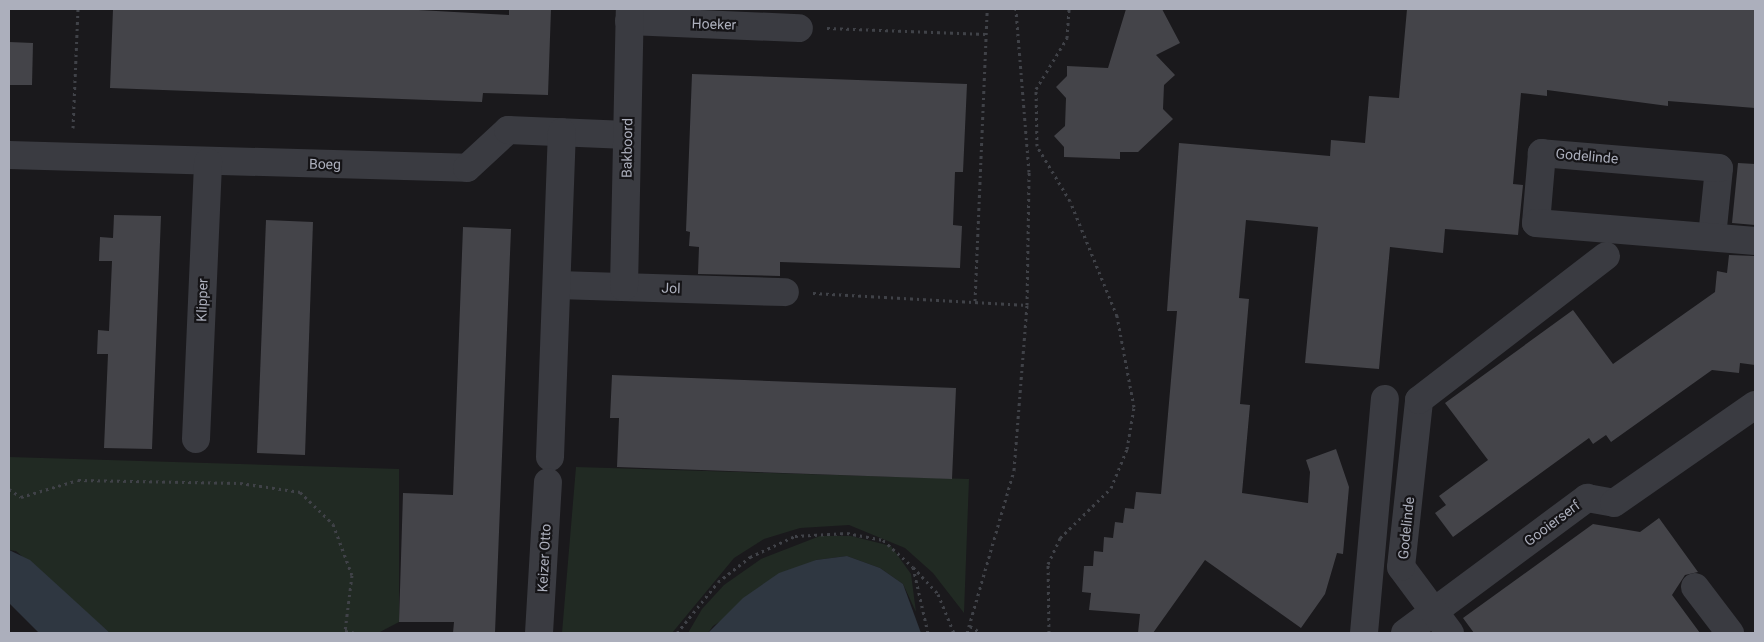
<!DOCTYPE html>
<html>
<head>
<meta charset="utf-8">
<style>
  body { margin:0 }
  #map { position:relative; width:1764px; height:642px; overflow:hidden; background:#1a191c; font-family:Roboto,sans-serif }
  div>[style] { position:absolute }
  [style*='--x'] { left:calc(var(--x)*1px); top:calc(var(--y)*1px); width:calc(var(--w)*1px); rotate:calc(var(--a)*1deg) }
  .green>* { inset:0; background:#212a23 }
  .water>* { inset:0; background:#2f3741 }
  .building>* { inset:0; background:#444449 }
  .path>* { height:3px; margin-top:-1.5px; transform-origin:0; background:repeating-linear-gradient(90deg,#404248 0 2.5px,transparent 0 6.5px) }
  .minor>* { height:28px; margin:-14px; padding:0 14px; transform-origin:14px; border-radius:14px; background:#3a3b41 }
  span { translate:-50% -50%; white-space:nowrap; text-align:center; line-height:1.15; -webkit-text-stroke:4.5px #151417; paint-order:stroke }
  .street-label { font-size:14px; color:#acafbc }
  .frame { position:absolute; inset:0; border:10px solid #acafbc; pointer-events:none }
</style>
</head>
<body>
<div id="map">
  <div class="green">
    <div style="clip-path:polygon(9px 457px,399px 469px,399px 622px,378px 633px,110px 633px,16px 551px,9px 550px)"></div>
    <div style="clip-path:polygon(576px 467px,969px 479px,964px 613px,933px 573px,905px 548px,849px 525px,800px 528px,764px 539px,734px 558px,672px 633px,562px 633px)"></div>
    <div style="clip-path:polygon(820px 536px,851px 536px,891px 546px,911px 574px,916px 612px,903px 584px,880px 568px,847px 556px,816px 560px,713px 626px,708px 633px,688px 633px,702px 609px,724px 585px,761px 559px)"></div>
  </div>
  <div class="water">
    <div style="clip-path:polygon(9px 550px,30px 560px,110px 633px,39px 633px,9px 603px)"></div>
    <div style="clip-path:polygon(847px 556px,880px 568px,903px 584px,921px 633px,708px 633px,743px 598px,779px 573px,816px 560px)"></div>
  </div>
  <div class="building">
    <div style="clip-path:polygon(113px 9px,400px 9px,509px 15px,509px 9px,551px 9px,548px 95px,483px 93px,482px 102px,110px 88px)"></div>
    <div style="clip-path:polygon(1126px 9px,1162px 9px,1180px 43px,1156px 55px,1175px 75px,1164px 85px,1163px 109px,1173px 119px,1138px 152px,1120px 152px,1120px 159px,1064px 157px,1064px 147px,1054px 136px,1065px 126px,1066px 98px,1056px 87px,1067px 76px,1067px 66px,1108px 68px)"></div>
    <div style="clip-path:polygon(1407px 9px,1755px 9px,1755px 108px,1668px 101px,1668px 106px,1547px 90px,1547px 96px,1521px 93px,1513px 184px,1523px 185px,1518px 235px,1445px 229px,1443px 253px,1390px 247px,1379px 369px,1305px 363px,1318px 227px,1246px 220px,1239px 298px,1249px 299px,1240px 404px,1250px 405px,1242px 493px,1308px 503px,1310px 472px,1306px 460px,1336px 449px,1349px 487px,1343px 554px,1337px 553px,1325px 594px,1301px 628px,1205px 560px,1153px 633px,1138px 633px,1140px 614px,1089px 610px,1091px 593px,1082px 592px,1084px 566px,1093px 566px,1094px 551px,1103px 552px,1104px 537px,1113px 538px,1115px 522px,1123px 523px,1125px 508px,1134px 509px,1136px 492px,1161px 494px,1177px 311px,1167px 311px,1179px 143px,1330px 156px,1331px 140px,1365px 143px,1369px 96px,1399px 98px)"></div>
    <div style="clip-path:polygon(9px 42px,33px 43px,32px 85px,9px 85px)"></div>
    <div style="clip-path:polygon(692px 74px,967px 84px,963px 172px,955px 172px,953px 225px,962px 226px,960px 268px,780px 262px,780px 276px,698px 274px,699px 247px,689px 246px,690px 232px,686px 231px)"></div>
    <div style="clip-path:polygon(1738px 163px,1755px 164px,1755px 225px,1732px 223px)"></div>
    <div style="clip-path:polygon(114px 215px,161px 216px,152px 449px,104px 448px,108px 354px,97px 354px,98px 330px,109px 331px,112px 261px,99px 261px,100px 237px,113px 238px)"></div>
    <div style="clip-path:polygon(266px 220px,313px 222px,305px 455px,257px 453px)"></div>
    <div style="clip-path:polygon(463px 227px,511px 229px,495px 633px,453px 633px,454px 622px,399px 622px,403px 493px,453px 495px)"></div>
    <div style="clip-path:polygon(1729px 255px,1755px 256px,1755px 365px,1740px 363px,1739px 373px,1712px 370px,1611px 442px,1606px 435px,1593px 444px,1589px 438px,1453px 537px,1435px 513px,1446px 505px,1439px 496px,1488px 460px,1445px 403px,1573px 310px,1613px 364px,1715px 292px,1717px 271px,1727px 273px)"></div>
    <div style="clip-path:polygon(612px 375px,956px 388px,952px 479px,617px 467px,619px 418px,610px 418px)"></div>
    <div style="clip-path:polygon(1659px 518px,1698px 572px,1685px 575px,1672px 595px,1700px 633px,1474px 633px,1463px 618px,1593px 524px,1640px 532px)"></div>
  </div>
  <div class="path">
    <div style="--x:827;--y:28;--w:159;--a:2.2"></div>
    <div style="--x:73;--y:128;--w:119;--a:-87.6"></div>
    <div style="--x:813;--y:293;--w:214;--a:3.2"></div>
    <div style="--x:975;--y:301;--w:292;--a:-87.6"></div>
    <div style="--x:9;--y:489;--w:14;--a:34"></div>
    <div style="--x:21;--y:497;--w:59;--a:-16.6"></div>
    <div style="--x:78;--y:480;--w:162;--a:1.1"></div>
    <div style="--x:240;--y:483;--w:61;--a:8.5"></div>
    <div style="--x:300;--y:492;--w:46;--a:44.1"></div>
    <div style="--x:333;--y:524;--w:54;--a:69.6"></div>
    <div style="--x:352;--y:575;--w:56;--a:97.1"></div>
    <div style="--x:345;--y:631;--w:11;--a:10"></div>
    <div style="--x:970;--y:626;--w:13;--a:32"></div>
    <div style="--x:677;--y:633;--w:65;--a:-51.2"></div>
    <div style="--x:718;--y:582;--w:41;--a:-38"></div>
    <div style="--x:750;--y:557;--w:50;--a:-25"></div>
    <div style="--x:795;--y:536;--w:52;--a:-3.3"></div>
    <div style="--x:847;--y:533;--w:37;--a:11"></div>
    <div style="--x:883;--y:540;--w:40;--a:42"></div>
    <div style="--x:928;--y:633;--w:68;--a:-102.8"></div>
    <div style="--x:913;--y:567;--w:37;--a:47"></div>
    <div style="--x:938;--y:594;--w:42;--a:67.7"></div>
    <div style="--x:967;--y:633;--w:170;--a:-73.9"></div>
    <div style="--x:1014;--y:470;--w:166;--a:-85.5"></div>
    <div style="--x:1027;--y:305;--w:133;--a:-89.1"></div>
    <div style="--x:1029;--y:172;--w:164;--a:-94.6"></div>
    <div style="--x:1049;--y:633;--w:69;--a:-90.8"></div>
    <div style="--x:1048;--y:564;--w:29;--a:-65"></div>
    <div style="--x:1060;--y:538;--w:71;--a:-44.4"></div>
    <div style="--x:1111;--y:488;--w:42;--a:-67.7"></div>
    <div style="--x:1127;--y:449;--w:43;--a:-80.5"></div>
    <div style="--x:1134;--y:407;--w:93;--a:-100.6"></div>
    <div style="--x:1117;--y:316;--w:124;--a:-112.2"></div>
    <div style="--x:1070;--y:201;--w:64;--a:-121"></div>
    <div style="--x:1037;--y:146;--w:57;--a:-91"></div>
    <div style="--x:1036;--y:89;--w:60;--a:-58.7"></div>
    <div style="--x:1067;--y:38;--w:29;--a:-86"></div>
  </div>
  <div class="minor">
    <div style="--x:629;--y:21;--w:170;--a:2.4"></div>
    <div style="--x:9;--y:155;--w:458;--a:1.6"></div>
    <div style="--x:467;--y:168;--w:56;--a:-42.8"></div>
    <div style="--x:508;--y:130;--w:119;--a:2.4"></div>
    <div style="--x:1712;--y:237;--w:69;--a:-84.2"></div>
    <div style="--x:1719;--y:168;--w:178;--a:-175.2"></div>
    <div style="--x:1542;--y:153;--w:70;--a:94.9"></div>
    <div style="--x:1536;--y:223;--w:220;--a:4.7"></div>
    <div style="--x:558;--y:285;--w:227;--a:1.8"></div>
    <div style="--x:624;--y:287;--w:278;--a:-88.8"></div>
    <div style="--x:196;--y:439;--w:277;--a:-87.5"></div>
    <div style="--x:550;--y:457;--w:325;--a:-87.9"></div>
    <div style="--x:1695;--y:587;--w:58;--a:52.7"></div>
    <div style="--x:539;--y:633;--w:151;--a:-86.6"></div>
    <div style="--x:1364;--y:633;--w:235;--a:-84.9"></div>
    <div style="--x:1405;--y:633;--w:227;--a:-36.6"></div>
    <div style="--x:1587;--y:498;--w:27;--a:10"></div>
    <div style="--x:1614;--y:503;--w:172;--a:-34.8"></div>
    <div style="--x:1450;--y:633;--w:82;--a:-126.6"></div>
    <div style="--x:1401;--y:567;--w:168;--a:-83.8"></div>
    <div style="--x:1419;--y:400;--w:236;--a:-37.6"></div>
  </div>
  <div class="street-label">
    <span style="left:714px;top:24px;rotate:2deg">Hoeker</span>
    <span style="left:627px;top:148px;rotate:-89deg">Bakboord</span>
    <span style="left:1587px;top:156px;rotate:5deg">Godelinde</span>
    <span style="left:325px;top:164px;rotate:1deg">Boeg</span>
    <span style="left:671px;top:288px;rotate:2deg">Jol</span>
    <span style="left:202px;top:300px;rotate:-88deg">Klipper</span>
    <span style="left:1552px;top:523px;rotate:-37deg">Gooierserf</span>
    <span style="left:1406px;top:528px;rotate:-84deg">Godelinde</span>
    <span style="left:544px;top:558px;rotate:-87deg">Keizer Otto</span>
  </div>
  <div class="frame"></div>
</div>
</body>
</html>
